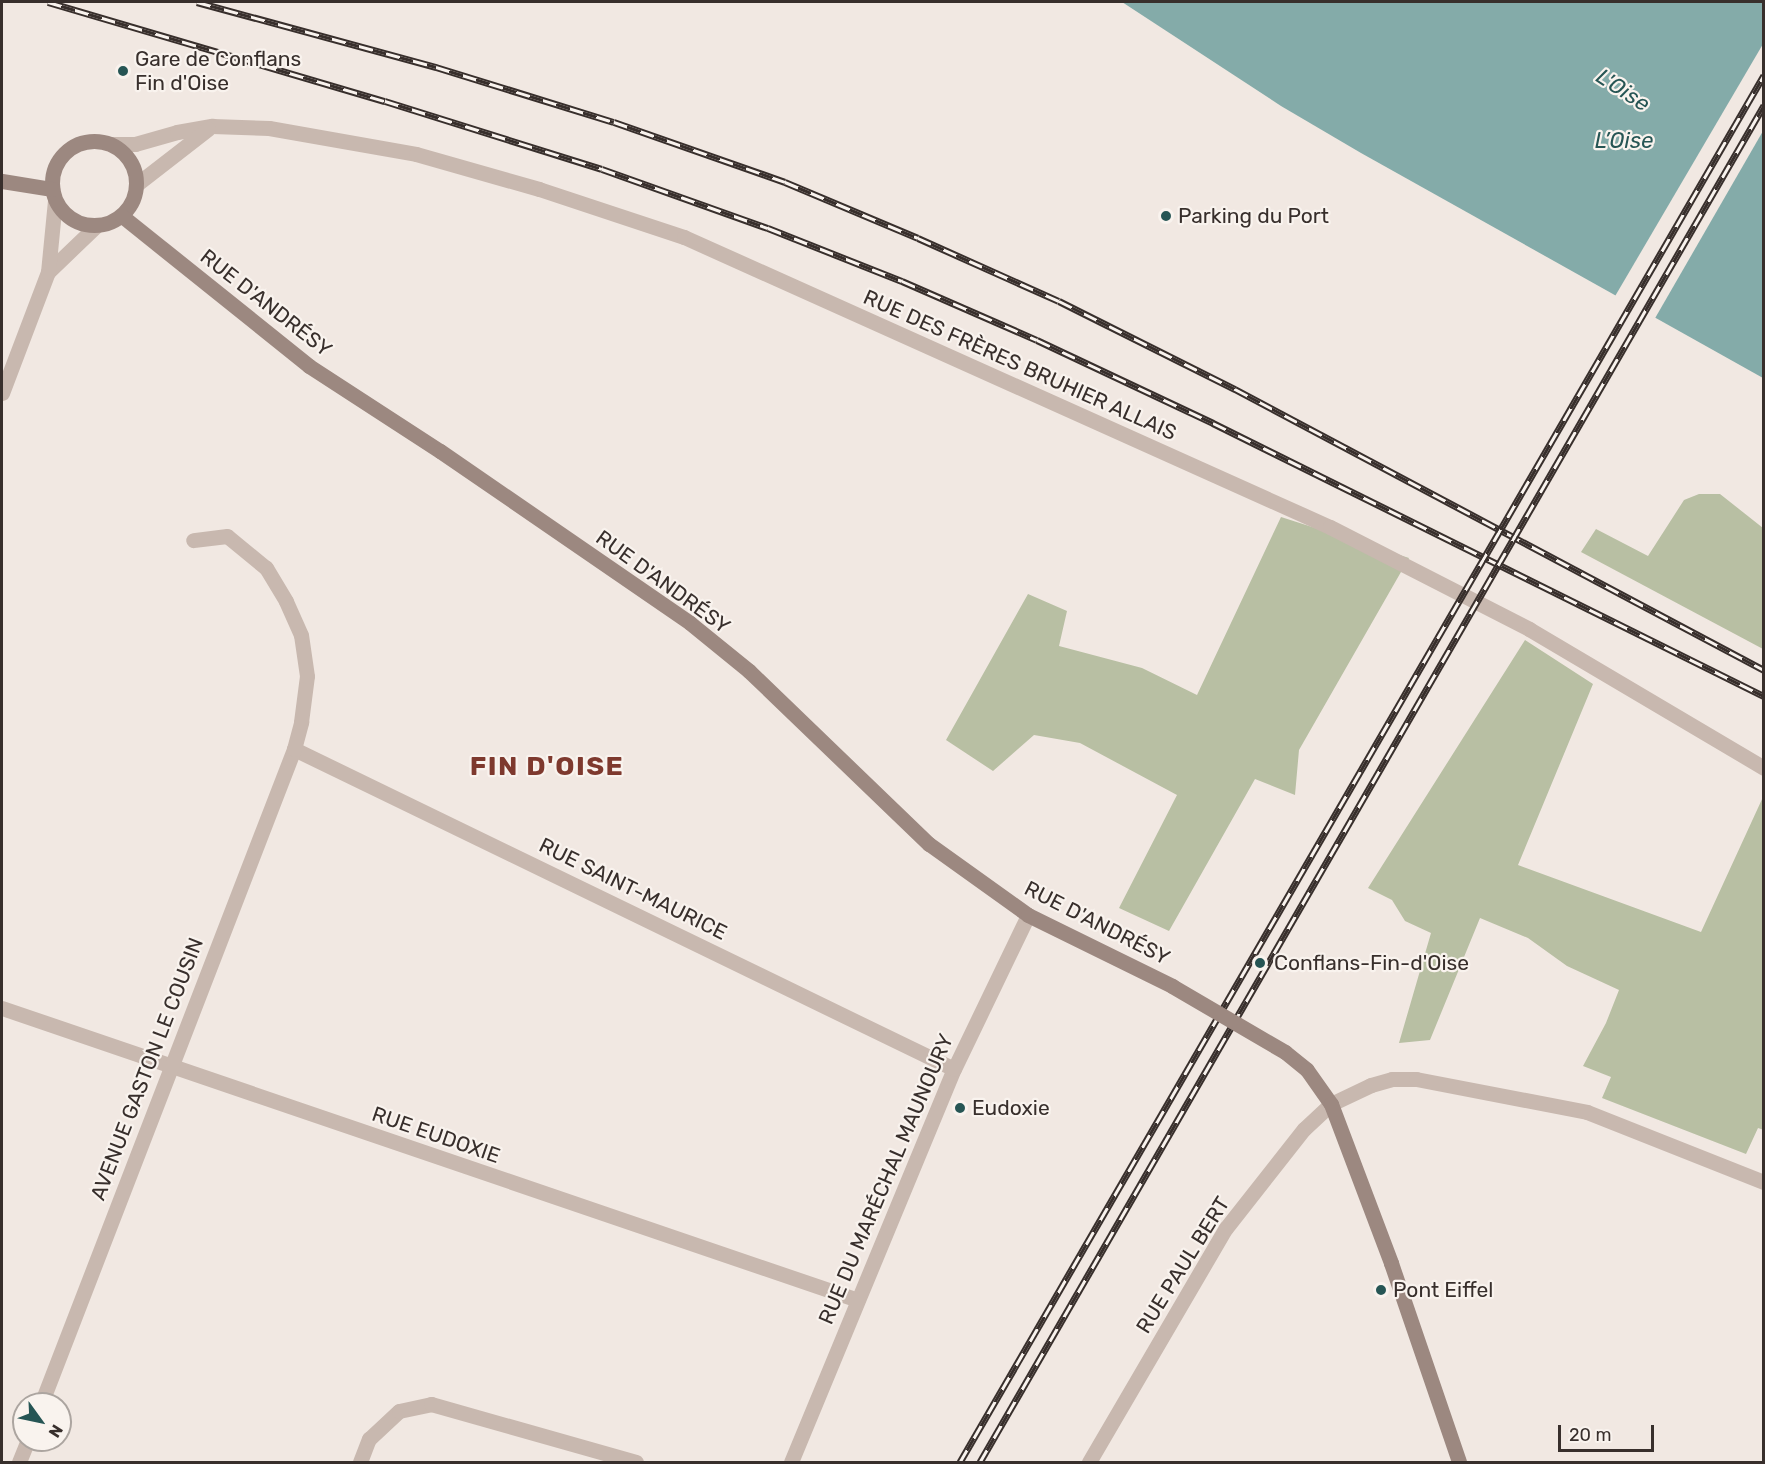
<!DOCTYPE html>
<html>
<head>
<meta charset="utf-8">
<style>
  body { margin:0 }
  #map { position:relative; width:1765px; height:1464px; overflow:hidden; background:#f1e8e2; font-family:Rubik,sans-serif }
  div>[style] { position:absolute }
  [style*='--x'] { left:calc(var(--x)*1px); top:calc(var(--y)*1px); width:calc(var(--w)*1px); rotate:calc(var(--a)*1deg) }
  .green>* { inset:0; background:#b8bfa3 }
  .water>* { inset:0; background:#84aba9 }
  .pier>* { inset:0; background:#f1e8e2 }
  .street>* { height:15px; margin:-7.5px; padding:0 7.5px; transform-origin:7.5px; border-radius:7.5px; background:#c8b8af }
  .secondary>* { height:15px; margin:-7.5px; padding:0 7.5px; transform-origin:7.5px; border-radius:7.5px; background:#9c8880 }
  .secondary>.ring { margin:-7.5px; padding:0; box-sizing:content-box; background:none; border:15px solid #9c8880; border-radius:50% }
  .rail>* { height:7px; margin-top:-3.5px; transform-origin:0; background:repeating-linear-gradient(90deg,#f9f3ee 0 14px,#382f2c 0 28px); box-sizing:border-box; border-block:2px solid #382f2c }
  .secondary-bridge>* { height:15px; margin:-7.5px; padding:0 7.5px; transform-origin:7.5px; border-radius:7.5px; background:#9c8880 }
  .dots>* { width:16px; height:16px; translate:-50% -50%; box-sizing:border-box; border:3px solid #f9f3ee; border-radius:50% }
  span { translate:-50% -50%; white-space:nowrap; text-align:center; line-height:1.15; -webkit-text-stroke:4.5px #f9f3ee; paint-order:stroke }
  .poi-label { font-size:21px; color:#382f2c }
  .left { translate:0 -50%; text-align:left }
  .street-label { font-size:21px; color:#382f2c }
  .water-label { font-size:22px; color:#265554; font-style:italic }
  .district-label { font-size:27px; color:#7e392e; font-weight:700; letter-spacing:1.5px }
  .frame { position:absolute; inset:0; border:3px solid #382f2c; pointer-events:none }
  .north { position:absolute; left:12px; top:1392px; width:60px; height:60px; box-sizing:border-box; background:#f9f3ee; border:2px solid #aca5a0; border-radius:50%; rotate:123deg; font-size:16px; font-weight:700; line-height:24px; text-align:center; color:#382f2c }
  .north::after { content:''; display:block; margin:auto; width:21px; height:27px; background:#265554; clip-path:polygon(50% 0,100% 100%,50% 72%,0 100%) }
  .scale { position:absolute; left:1558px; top:1425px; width:96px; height:27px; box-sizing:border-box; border:3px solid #382f2c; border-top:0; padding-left:8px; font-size:18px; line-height:21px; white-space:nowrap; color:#382f2c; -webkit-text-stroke:4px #f9f3ee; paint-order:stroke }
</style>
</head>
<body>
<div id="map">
  <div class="green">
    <div style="clip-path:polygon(1699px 494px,1720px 494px,1763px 528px,1763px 649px,1581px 552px,1596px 529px,1648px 556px,1684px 500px)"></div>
    <div style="clip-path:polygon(1281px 517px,1409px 558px,1299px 750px,1295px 795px,1255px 779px,1169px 931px,1119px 908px,1177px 795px,1080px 743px,1034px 735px,993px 771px,946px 740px,1028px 594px,1067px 611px,1059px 646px,1142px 668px,1197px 695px)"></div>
    <div style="clip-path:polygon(1525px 640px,1593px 684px,1518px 865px,1701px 932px,1763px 797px,1764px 1130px,1758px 1128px,1746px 1154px,1602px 1098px,1611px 1077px,1583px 1066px,1606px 1023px,1619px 990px,1567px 966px,1528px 938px,1480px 918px,1430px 1040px,1399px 1043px,1431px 933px,1405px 921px,1392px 900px,1368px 888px)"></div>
  </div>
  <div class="water">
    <div style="clip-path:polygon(1122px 2px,1763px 2px,1763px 378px,1361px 153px,1281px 106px)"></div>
  </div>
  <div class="pier">
    <div style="clip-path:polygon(1763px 44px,1763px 131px,1654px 320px,1614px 298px)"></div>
  </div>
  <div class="street">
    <div style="--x:111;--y:144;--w:24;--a:0"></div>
    <div style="--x:135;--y:144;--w:44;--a:-15.9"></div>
    <div style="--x:177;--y:132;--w:36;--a:-10"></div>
    <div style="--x:212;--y:126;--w:57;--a:2"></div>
    <div style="--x:269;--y:128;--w:149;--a:10"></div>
    <div style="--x:416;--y:154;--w:128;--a:15.9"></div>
    <div style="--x:539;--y:189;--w:153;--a:18.3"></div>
    <div style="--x:684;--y:237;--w:708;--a:24.18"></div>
    <div style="--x:1330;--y:527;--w:224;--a:27.1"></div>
    <div style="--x:1529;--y:629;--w:273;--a:30.6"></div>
    <div style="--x:137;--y:184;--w:90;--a:-37.8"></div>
    <div style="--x:48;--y:272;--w:66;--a:-43.8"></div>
    <div style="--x:2;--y:393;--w:129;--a:-69.2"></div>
    <div style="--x:48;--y:272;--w:72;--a:-84.4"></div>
    <div style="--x:294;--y:749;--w:733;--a:25.87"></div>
    <div style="--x:2;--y:1008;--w:904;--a:18.84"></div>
    <div style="--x:41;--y:1404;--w:702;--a:-68.88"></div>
    <div style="--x:294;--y:749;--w:28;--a:-75"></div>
    <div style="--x:301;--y:722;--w:46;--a:-82.6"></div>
    <div style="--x:307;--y:676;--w:41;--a:-98.3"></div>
    <div style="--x:301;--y:635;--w:37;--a:-114"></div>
    <div style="--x:286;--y:601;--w:39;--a:-121"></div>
    <div style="--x:266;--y:568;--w:50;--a:-140.6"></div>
    <div style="--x:227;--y:536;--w:34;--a:173"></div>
    <div style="--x:19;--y:1462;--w:24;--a:-68"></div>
    <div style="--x:360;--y:1462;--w:25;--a:-69"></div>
    <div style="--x:369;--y:1439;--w:41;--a:-43"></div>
    <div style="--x:399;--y:1411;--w:33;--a:-12"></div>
    <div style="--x:431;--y:1404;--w:213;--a:15.8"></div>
    <div style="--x:791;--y:1462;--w:425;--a:-67.5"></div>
    <div style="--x:954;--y:1069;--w:171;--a:-64.3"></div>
    <div style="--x:1089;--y:1462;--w:271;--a:-59.7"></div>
    <div style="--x:1226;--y:1228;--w:126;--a:-51.8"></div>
    <div style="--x:1304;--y:1129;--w:37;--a:-43"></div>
    <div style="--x:1331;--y:1104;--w:44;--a:-25.4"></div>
    <div style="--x:1371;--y:1085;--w:22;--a:-16"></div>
    <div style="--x:1392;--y:1079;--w:24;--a:0"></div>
    <div style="--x:1416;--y:1079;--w:174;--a:10.9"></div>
    <div style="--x:1587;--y:1112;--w:190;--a:21.6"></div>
  </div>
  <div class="secondary">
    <div class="ring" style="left:52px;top:141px;width:69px;height:69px"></div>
    <div style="--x:2;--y:181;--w:51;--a:9.1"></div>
    <div style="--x:122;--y:216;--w:240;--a:38.7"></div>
    <div style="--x:309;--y:366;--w:156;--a:33"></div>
    <div style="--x:440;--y:451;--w:303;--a:34.5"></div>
    <div style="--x:690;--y:623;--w:76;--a:39.1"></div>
    <div style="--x:749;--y:671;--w:250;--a:43.9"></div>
    <div style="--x:929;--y:844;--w:122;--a:35.6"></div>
    <div style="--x:1028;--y:915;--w:161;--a:26.2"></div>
    <div style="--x:1285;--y:1052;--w:28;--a:39"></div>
    <div style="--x:1307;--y:1070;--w:42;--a:54.8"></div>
    <div style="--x:1331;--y:1104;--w:170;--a:69.3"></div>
    <div style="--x:1391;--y:1263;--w:210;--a:71.1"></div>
  </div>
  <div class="rail">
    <div style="--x:48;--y:2;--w:351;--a:16.4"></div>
    <div style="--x:385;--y:101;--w:227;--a:17.4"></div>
    <div style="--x:602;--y:169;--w:176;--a:19.6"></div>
    <div style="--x:768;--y:228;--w:144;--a:21.6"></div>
    <div style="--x:902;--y:281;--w:147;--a:23.6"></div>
    <div style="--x:1037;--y:340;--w:195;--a:25.2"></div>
    <div style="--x:1213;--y:423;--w:615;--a:26.36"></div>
    <div style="--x:197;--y:2;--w:248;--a:15.2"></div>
    <div style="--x:436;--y:67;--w:186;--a:17.2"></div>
    <div style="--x:614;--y:122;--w:181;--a:19.3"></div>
    <div style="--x:785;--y:182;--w:144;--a:22.8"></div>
    <div style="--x:918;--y:238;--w:154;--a:24.1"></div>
    <div style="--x:1059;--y:301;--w:197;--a:26.6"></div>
    <div style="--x:1235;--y:389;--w:599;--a:27.98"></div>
    <div style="--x:960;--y:1462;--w:1603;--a:-59.9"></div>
    <div style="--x:980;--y:1462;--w:1567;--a:-59.98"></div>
  </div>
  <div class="secondary-bridge">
    <div style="--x:1172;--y:986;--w:131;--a:30.3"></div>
  </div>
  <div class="dots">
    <div style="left:123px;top:71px;background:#265554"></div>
    <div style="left:1166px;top:216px;background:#265554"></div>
    <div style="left:1260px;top:963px;background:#265554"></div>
    <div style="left:960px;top:1108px;background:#265554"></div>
    <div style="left:1381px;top:1290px;background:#265554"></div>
  </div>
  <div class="poi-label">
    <span class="left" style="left:135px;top:71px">Gare de Conflans<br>Fin d'Oise</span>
    <span class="left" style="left:1178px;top:216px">Parking du Port</span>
    <span class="left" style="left:1274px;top:963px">Conflans-Fin-d'Oise</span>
    <span class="left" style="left:972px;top:1108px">Eudoxie</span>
    <span class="left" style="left:1393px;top:1290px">Pont Eiffel</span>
  </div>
  <div class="street-label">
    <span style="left:266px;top:303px;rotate:38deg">RUE D'ANDRÉSY</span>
    <span style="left:1020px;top:365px;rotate:24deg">RUE DES FRÈRES BRUHIER ALLAIS</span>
    <span style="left:663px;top:582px;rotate:36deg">RUE D'ANDRÉSY</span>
    <span style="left:633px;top:889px;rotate:26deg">RUE SAINT-MAURICE</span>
    <span style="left:1097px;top:923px;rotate:27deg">RUE D'ANDRÉSY</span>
    <span style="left:147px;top:1069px;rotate:-69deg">AVENUE GASTON LE COUSIN</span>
    <span style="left:436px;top:1135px;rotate:19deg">RUE EUDOXIE</span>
    <span style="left:886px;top:1179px;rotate:-67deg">RUE DU MARÉCHAL MAUNOURY</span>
    <span style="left:1183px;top:1265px;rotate:-58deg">RUE PAUL BERT</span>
  </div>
  <div class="water-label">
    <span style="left:1623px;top:90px;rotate:33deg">L'Oise</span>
    <span style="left:1624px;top:141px">L’Oise</span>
  </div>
  <div class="district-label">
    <span style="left:547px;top:767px">FIN D'OISE</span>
  </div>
  <div class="frame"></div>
  <div class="north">N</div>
  <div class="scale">20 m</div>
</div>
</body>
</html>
